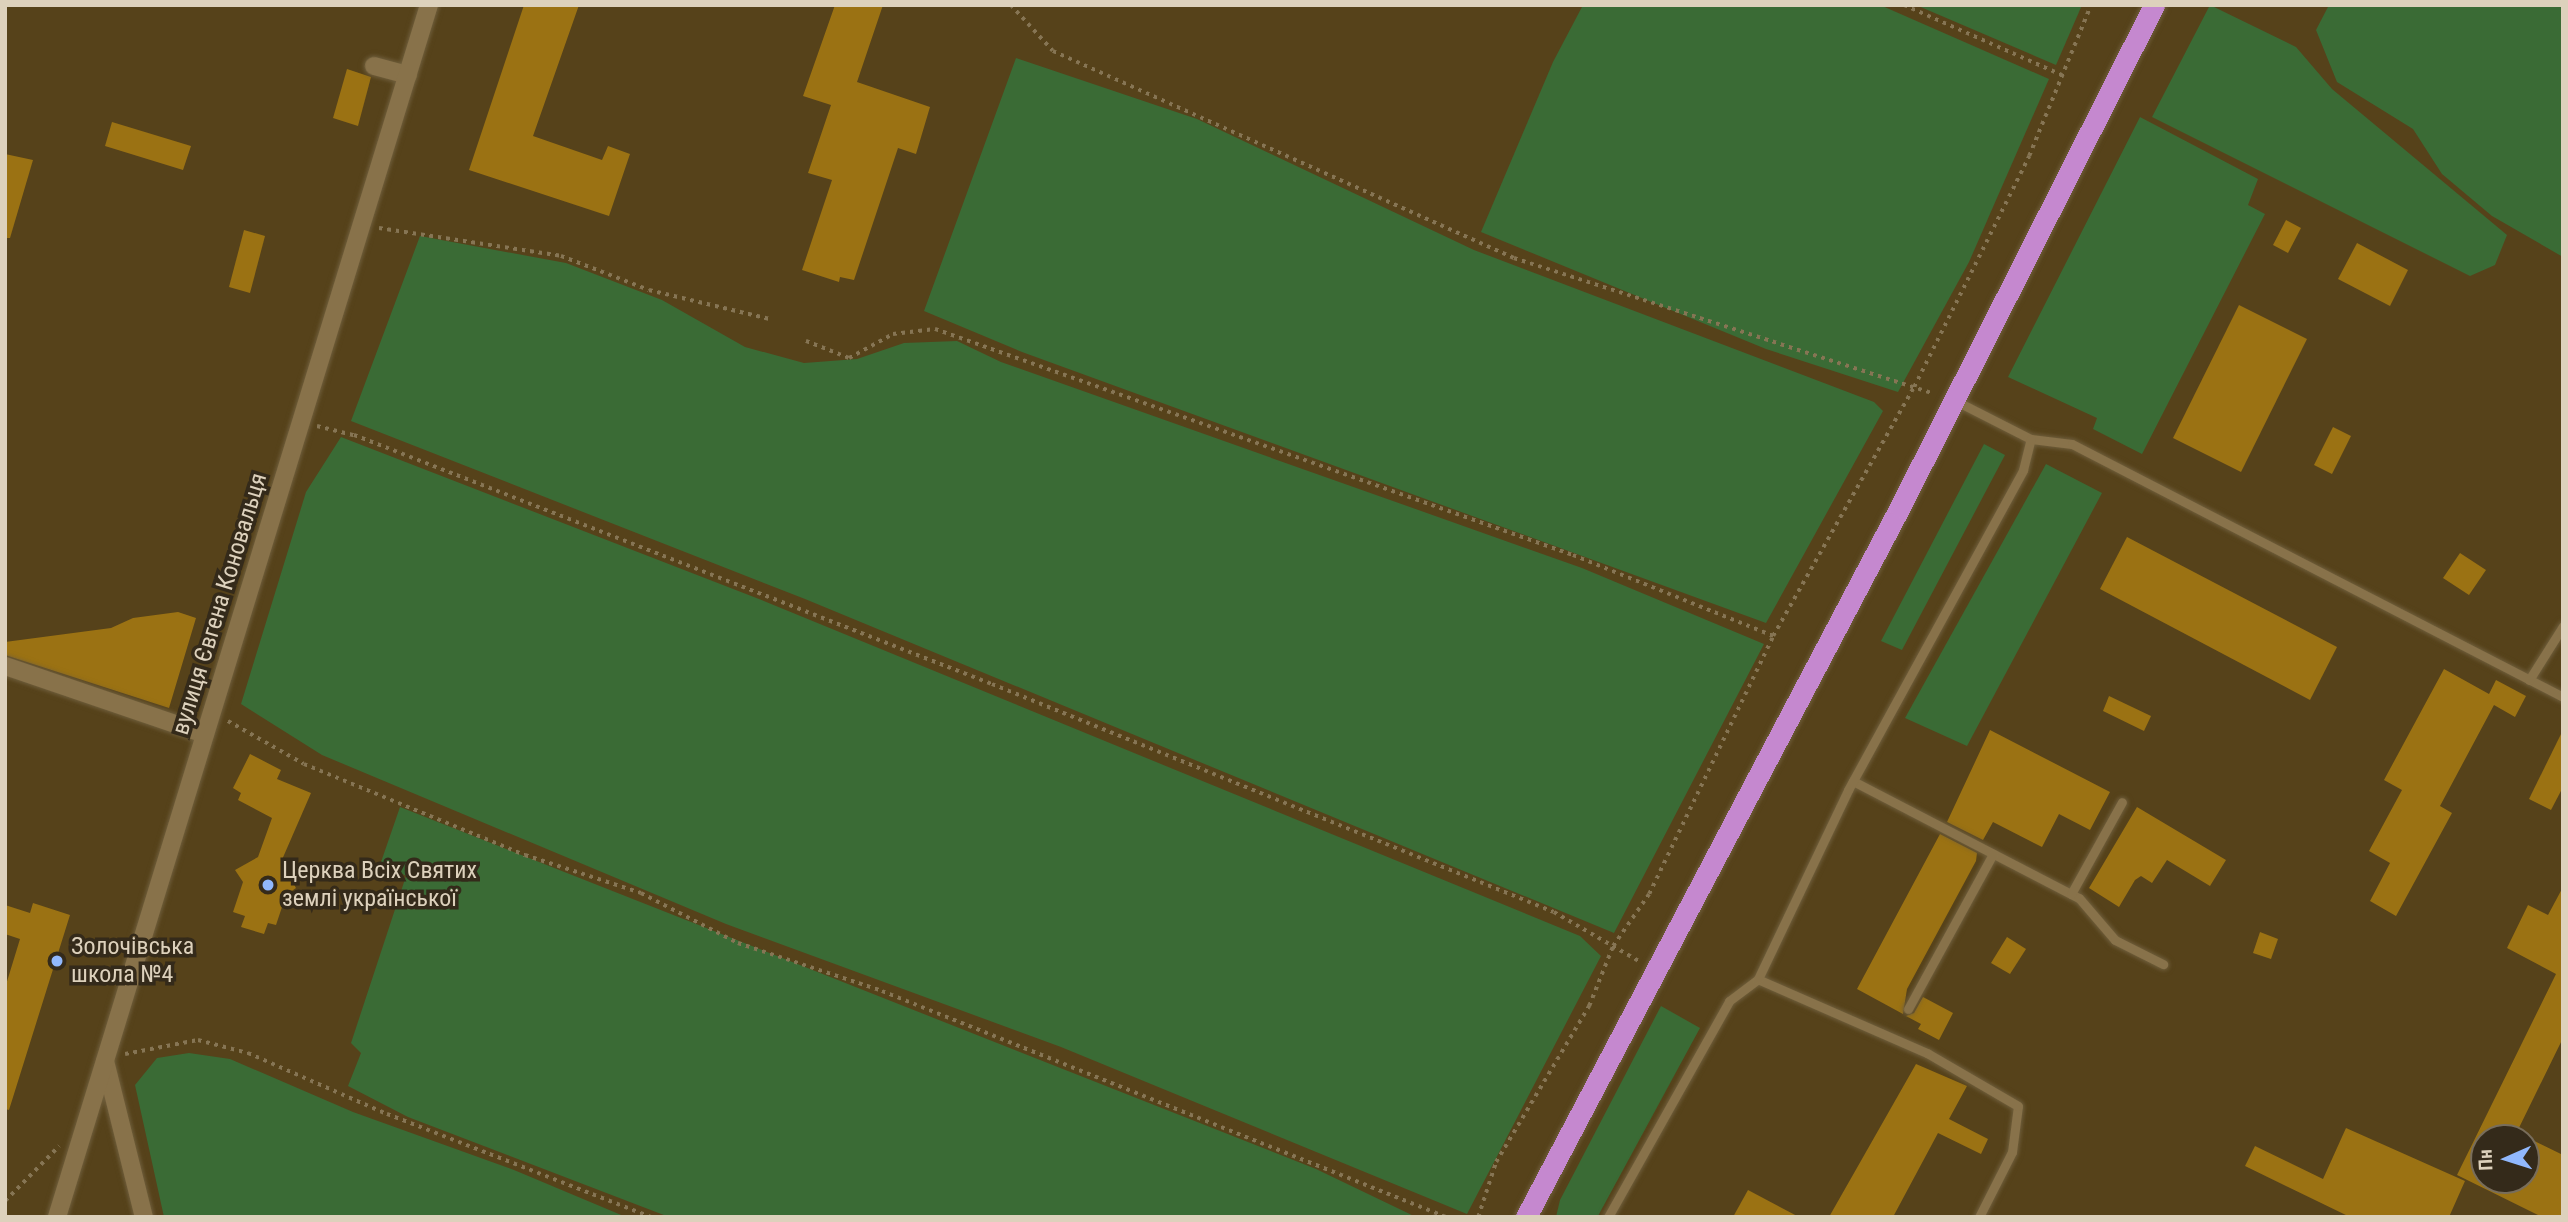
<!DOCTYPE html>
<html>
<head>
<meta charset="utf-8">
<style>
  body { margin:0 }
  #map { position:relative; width:2568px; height:1222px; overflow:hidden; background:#56421a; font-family:"Roboto Condensed",sans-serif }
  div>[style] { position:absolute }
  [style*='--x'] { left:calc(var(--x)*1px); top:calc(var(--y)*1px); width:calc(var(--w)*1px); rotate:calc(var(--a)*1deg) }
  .green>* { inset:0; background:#3a6b35 }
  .building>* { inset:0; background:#9b7213 }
  .path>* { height:3.5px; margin-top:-1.75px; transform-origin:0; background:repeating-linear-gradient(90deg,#867554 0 3.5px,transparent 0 8.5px) }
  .roads { filter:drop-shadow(0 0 2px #6f5e3c) drop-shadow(0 0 2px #6f5e3c) }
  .lane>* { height:9px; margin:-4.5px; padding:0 4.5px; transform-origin:4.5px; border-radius:4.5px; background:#88724a }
  .street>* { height:18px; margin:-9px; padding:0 9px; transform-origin:9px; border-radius:9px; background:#88724a }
  .highway>* { height:21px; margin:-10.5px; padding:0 10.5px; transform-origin:10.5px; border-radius:10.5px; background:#c588cf }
  .dots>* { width:19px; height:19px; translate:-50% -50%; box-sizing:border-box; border:4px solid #342a1a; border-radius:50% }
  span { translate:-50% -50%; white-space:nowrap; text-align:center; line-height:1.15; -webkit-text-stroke:7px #342a1a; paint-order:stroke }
  .street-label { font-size:24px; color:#ddd1bc }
  .poi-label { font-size:24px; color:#ddd1bc }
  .left { translate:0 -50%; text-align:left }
  .frame { position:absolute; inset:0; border:7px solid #ddd1bc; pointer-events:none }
  .north { position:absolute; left:2470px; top:1124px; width:70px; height:70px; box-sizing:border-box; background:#342a1a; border:2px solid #786d5b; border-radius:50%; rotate:267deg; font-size:19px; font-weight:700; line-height:28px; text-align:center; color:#ddd1bc }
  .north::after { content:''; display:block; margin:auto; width:24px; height:32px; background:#91b8fd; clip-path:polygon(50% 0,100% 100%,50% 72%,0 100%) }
</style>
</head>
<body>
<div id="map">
  <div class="green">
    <div style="clip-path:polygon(1583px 5px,1880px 5px,2049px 79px,1969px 262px,1898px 392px,1766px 349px,1481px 232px,1553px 62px)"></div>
    <div style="clip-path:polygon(1916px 5px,2082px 5px,2056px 65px)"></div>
    <div style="clip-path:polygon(2210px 5px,2296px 47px,2332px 89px,2507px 235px,2495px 265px,2470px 276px,2152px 117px)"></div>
    <div style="clip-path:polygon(2329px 5px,2563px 5px,2563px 257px,2492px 216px,2442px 174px,2413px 129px,2337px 82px,2316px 30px)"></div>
    <div style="clip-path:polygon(1016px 58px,1197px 119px,1474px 250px,1874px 402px,1883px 411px,1766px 623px,1022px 352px,924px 311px)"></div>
    <div style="clip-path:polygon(2140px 117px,2258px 179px,2248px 205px,2265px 214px,2142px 454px,2093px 429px,2097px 418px,2008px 377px)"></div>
    <div style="clip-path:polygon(420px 236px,566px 263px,662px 300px,745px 347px,804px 363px,857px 359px,904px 343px,957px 341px,1001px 362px,1582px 568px,1764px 644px,1614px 933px,805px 599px,351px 421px)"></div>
    <div style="clip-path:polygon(341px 437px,759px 599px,1580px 936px,1601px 956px,1467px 1214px,1061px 1047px,726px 924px,322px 755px,241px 704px,306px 492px)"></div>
    <div style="clip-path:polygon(1984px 444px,2005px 455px,1902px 650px,1881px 641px)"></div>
    <div style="clip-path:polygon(2046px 464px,2102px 493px,1967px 746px,1905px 718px)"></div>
    <div style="clip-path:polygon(400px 807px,1316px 1169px,1416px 1217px,669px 1217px,408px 1117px,348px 1086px,361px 1053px,351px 1043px,406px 876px,381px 862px)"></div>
    <div style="clip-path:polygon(1661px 1006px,1700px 1028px,1598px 1216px,1556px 1217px,1560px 1200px)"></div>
    <div style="clip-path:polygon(189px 1053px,230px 1059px,353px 1112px,514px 1170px,626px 1217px,164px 1217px,135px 1085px,157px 1058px)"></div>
  </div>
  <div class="building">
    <div style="clip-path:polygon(524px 5px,579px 5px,533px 136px,602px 160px,608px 146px,630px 154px,609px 216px,469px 170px)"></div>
    <div style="clip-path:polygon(835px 5px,883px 5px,857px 82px,930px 107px,916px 154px,898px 148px,854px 280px,840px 277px,839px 282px,802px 270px,832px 180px,808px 173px,831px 105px,803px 96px)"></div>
    <div style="clip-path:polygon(347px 69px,371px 77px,358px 126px,333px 118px)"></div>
    <div style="clip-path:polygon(112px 122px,191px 146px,183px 170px,105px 146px)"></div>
    <div style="clip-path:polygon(5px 154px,33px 160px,10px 238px,5px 238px)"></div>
    <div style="clip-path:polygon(2286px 220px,2301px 228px,2288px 253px,2273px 245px)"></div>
    <div style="clip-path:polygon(244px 230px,265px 236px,250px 293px,229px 287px)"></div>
    <div style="clip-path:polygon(2357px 243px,2408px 270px,2390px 306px,2338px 279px)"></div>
    <div style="clip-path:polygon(2239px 305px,2307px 339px,2241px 472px,2173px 438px)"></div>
    <div style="clip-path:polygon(2333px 427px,2351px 436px,2332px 474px,2314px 465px)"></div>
    <div style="clip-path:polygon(2127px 537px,2337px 647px,2310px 700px,2100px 589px)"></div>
    <div style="clip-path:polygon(2460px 553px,2486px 570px,2469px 595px,2443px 578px)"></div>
    <div style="clip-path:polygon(178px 612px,196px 618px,169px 708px,5px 655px,5px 642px,111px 628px,133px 618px)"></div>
    <div style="clip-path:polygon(2444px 669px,2489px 694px,2496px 680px,2526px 696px,2515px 717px,2494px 705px,2440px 806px,2452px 813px,2396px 916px,2370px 901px,2390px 863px,2369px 851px,2402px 790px,2384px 780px)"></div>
    <div style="clip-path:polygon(2109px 696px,2151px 716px,2144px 731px,2103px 711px)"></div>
    <div style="clip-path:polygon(1990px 730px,2110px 792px,2090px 830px,2059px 814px,2042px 847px,1993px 822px,1983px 840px,1947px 822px)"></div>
    <div style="clip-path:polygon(2563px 730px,2563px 787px,2551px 810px,2529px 799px)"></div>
    <div style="clip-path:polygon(250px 754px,281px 770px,277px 779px,311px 793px,281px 862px,296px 888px,286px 895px,276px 925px,268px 923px,264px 934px,241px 927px,245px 916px,233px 912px,243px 882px,235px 870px,258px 857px,272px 818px,238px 800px,241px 793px,233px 788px)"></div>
    <div style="clip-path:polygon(2137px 807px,2226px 860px,2210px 886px,2167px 860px,2152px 883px,2141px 876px,2135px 880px,2119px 907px,2089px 888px)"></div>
    <div style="clip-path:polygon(1940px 834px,1977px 853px,1976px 861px,1907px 989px,1903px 1014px,1857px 989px)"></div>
    <div style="clip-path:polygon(2563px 887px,2563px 1038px,2514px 1138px,2484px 1138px,2484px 1180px,2526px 1180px,2526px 1137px,2563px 1155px,2563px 1217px,2542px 1217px,2457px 1175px,2556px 974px,2507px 948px,2528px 905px,2548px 915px)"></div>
    <div style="clip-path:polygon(33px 903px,70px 915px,9px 1110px,5px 1109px,5px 988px,20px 939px,5px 934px,5px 905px,30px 913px)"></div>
    <div style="clip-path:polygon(2260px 932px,2278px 939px,2271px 959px,2253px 953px)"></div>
    <div style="clip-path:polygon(2007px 937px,2026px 949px,2010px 974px,1991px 963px)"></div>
    <div style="clip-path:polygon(1923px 997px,1953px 1013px,1939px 1040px,1918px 1029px,1921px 1024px,1906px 1016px,1914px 1013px)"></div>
    <div style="clip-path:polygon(1916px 1064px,1967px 1086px,1949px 1119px,1988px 1139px,1981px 1154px,1938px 1133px,1893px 1217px,1829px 1217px)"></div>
    <div style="clip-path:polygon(2346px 1128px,2465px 1181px,2449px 1217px,2350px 1217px,2245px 1166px,2255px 1146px,2323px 1179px)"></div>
    <div style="clip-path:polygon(1748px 1190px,1799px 1217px,1733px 1217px)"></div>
  </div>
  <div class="path">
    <div style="--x:1011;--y:5;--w:62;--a:47.6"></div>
    <div style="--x:1053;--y:51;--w:505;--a:24.18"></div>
    <div style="--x:1514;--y:258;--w:441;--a:17.9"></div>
    <div style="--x:1904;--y:5;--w:173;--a:23.9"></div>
    <div style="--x:379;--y:228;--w:184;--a:8.7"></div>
    <div style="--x:561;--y:256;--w:94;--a:21.1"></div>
    <div style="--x:649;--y:290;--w:124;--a:13.5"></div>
    <div style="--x:806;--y:341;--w:46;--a:21.6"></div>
    <div style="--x:849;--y:358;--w:50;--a:-28.6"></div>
    <div style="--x:893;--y:334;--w:42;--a:-6.8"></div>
    <div style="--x:935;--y:329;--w:677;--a:19.51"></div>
    <div style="--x:1573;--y:555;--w:216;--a:22"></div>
    <div style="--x:317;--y:426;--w:38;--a:14"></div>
    <div style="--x:354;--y:435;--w:685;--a:21.32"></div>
    <div style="--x:992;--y:684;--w:606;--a:22.08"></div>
    <div style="--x:1554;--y:912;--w:98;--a:30"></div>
    <div style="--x:228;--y:721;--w:87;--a:29.5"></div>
    <div style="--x:304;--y:764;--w:239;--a:22.4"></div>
    <div style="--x:525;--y:855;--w:122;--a:18.1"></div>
    <div style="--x:641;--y:893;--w:109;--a:27.3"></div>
    <div style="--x:738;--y:943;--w:152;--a:18.4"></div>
    <div style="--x:882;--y:991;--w:608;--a:21.84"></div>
    <div style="--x:125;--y:1054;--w:74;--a:-10.9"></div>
    <div style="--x:198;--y:1040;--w:52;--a:14.6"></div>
    <div style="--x:248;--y:1053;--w:152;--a:23.7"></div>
    <div style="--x:387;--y:1114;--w:283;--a:21.3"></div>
    <div style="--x:5;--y:1201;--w:77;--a:-45.5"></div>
    <div style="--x:1478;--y:1217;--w:58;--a:-71.9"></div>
    <div style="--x:1496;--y:1162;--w:182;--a:-59.2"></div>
    <div style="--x:1589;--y:1006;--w:65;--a:-68.2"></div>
    <div style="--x:1613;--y:946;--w:63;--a:-55.3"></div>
    <div style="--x:1649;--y:894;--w:286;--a:-64.3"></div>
    <div style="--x:1773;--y:636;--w:286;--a:-60.5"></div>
    <div style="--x:1914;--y:387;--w:258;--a:-63.5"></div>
    <div style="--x:2029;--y:156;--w:163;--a:-67.7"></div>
  </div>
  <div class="roads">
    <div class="lane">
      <div style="--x:1954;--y:400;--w:86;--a:26.9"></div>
      <div style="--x:2031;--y:439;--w:41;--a:7"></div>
      <div style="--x:2072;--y:444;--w:552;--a:27.26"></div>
      <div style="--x:2529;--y:680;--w:64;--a:-57.8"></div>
      <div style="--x:1853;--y:781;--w:254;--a:27.4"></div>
      <div style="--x:2079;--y:898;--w:55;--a:49.4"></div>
      <div style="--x:2115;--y:940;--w:54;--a:26.6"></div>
      <div style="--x:2071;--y:894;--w:105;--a:-61"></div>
      <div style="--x:1908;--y:1009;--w:177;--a:-61.3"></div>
      <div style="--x:1608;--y:1217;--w:248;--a:-60.7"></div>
      <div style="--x:1729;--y:1001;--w:36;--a:-37"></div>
      <div style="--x:1979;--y:1217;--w:73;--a:-63.1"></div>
      <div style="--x:2012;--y:1152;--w:46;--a:-82.6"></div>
      <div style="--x:2018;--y:1106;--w:105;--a:-149.8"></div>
      <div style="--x:1927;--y:1053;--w:184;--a:-156.4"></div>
      <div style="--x:1758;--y:979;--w:209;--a:-64.5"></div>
      <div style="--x:1848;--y:790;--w:365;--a:-61.3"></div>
      <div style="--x:2023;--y:470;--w:32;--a:-76"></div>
    </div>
    <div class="street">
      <div style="--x:374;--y:66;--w:35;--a:15"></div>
      <div style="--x:5;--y:666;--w:211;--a:18.8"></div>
      <div style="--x:105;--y:1061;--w:161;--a:76"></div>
      <div style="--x:57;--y:1217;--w:1268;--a:-72.94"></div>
    </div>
    <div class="highway">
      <div style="--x:1526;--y:1217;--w:802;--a:-62.22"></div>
      <div style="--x:1900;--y:507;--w:563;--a:-63.16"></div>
    </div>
  </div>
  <div class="dots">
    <div style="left:268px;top:885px;background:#91b8fd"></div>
    <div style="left:57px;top:961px;background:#91b8fd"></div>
  </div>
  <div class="street-label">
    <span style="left:220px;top:604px;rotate:-73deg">вулиця Євгена Коновальця</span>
  </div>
  <div class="poi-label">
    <span class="left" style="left:282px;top:885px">Церква Всіх Святих<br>землі української</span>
    <span class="left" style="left:71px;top:961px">Золочівська<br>школа №4</span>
  </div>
  <div class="frame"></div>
  <div class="north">Пн</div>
</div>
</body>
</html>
